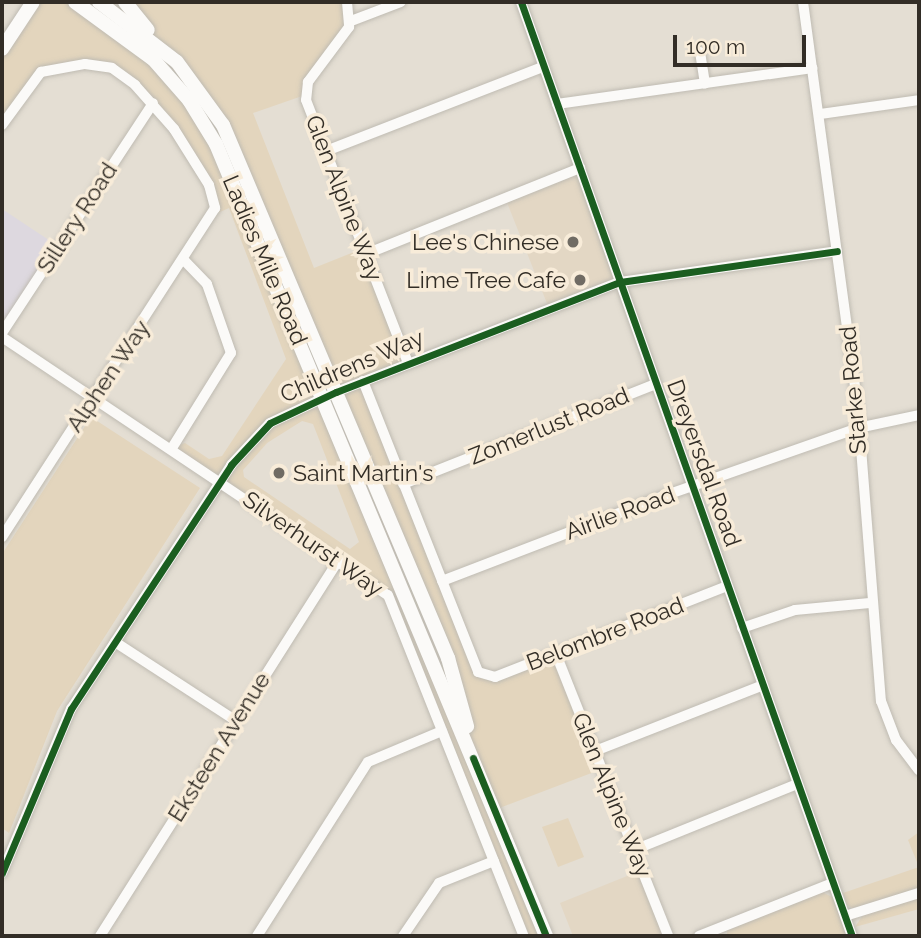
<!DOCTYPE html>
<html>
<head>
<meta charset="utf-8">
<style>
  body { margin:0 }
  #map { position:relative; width:921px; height:938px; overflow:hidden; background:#e4ded3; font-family:Raleway,sans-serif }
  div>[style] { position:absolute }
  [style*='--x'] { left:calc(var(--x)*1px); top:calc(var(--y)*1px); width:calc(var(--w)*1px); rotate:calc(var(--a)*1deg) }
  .built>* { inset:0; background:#e3d7c4 }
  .industrial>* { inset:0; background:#ddd8df }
  .green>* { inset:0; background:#e3d5bd }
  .roads { filter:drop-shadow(0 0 2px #bfbbb2) drop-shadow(0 0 2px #bfbbb2) }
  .street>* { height:10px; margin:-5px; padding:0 5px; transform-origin:5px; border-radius:5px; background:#fbfaf8 }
  .secondary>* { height:14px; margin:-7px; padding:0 7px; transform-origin:7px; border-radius:7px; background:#fbfaf8 }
  .cycleway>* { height:7px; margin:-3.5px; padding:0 3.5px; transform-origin:3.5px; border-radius:3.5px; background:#1b5e20 }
  .dots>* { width:19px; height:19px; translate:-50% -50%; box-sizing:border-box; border:4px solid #f8ecd9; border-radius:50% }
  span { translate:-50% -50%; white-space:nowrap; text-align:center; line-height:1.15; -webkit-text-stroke:7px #f8ecd9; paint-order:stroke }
  .street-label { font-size:23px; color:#322d26 }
  .poi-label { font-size:23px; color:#322d26 }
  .right { translate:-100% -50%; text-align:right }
  .left { translate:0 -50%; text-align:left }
  .frame { position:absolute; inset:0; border:4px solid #322d26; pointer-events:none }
  .scale { position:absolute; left:673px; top:35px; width:133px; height:32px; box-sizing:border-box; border:4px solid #322d26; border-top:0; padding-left:9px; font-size:21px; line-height:24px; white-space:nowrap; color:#322d26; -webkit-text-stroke:5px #f8ecd9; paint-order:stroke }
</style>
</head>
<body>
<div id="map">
  <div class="built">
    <div style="clip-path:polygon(577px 171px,616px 280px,548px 306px,506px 200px)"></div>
    <div style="clip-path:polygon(642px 870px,668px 936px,573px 936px,560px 903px)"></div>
  </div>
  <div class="industrial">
    <div style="clip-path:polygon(2px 209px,58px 246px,2px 333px)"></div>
  </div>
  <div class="green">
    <div style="clip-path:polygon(evenodd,33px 2px,75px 2px,102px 20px,189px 100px,434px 665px,463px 709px,236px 153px,125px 2px,347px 2px,351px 21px,305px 95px,253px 113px,314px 268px,364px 248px,408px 363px,364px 381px,474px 666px,489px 677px,556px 654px,602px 769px,494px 810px,546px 936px,524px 936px,393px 603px,172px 448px,185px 443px,209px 459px,222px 456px,286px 359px,229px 208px,213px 215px,215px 201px,174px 129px,112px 68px,49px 68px,2px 125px,2px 51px,33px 2px,302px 421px,313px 424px,359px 542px,350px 549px,244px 477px,243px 470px,267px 443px,302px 421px)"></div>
    <div style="clip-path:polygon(91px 417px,200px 488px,57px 711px,9px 833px,2px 828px,2px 554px)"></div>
    <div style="clip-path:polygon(568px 818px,584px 857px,558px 867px,542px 827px)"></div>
    <div style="clip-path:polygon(919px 832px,919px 888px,855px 909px,847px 905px,843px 893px,919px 867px,908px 840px)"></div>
    <div style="clip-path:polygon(822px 892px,834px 898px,848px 936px,727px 935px,727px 930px)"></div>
    <div style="clip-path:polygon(919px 897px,919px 909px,855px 927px,863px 915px)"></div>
  </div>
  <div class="roads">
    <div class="street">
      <div style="--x:347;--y:2;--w:25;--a:85"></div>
      <div style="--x:349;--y:27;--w:69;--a:126.7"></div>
      <div style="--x:308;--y:82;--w:18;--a:96"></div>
      <div style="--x:306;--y:100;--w:282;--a:68.8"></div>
      <div style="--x:521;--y:2;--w:991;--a:70.49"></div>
      <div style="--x:803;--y:2;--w:412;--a:82.3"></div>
      <div style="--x:858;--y:410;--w:292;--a:85.5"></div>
      <div style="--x:881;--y:701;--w:42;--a:69"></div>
      <div style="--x:896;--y:740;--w:38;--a:53"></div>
      <div style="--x:351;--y:21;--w:53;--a:-20.8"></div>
      <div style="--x:700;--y:52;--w:32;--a:81"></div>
      <div style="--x:557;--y:104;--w:258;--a:-8"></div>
      <div style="--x:820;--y:114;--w:100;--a:-8"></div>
      <div style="--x:2;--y:125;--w:66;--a:-53.7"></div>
      <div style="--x:41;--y:72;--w:45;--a:-10.3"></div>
      <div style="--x:85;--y:64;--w:27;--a:8"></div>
      <div style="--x:112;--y:68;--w:29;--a:36"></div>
      <div style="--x:135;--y:85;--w:59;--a:48.4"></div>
      <div style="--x:174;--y:129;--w:66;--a:58"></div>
      <div style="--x:209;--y:185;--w:24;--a:75"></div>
      <div style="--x:215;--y:208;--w:392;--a:122.9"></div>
      <div style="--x:326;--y:151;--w:233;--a:-21.2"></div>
      <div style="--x:366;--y:254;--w:231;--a:-21.9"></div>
      <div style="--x:2;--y:333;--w:275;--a:-56.7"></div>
      <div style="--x:2;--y:337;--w:464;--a:33.8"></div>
      <div style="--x:388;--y:595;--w:367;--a:68.3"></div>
      <div style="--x:363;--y:381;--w:313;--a:68.4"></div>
      <div style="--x:478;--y:672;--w:18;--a:16"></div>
      <div style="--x:495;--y:677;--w:249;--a:-21.4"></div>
      <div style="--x:172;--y:448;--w:112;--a:-58.2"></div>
      <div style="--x:231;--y:353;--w:73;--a:-109.2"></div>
      <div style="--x:207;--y:284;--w:33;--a:-134"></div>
      <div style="--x:403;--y:484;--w:271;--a:-21.6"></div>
      <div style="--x:442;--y:581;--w:231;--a:-21"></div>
      <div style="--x:658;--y:498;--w:212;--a:-19.3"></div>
      <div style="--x:858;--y:428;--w:62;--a:-12"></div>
      <div style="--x:742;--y:628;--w:56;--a:-18.8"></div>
      <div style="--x:795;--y:610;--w:75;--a:-5.3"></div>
      <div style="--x:115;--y:642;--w:145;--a:33.1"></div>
      <div style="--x:556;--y:654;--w:303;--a:68.3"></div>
      <div style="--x:595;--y:751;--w:180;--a:-21.4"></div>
      <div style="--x:634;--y:850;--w:176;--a:-22"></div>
      <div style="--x:2;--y:873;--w:178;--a:-67.2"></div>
      <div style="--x:71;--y:709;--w:292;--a:-56.7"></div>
      <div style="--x:231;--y:465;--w:57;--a:-47.1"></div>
      <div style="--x:270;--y:423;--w:73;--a:-25.2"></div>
      <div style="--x:336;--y:392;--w:305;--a:-21.2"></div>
      <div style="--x:620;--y:282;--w:219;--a:-8.1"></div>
      <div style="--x:845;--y:916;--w:77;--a:-17.3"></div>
      <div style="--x:100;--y:936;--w:446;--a:-57.6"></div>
      <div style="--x:257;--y:936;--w:206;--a:-57.5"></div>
      <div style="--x:368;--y:762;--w:80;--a:-22.7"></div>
      <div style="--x:403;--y:936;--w:64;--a:-55.8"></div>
      <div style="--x:439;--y:883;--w:59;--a:-21.8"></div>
      <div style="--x:699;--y:936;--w:144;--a:-21.6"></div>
    </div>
    <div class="secondary">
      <div style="--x:75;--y:2;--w:97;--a:36.2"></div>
      <div style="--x:153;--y:59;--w:55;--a:48.7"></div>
      <div style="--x:189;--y:100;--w:52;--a:58.5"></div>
      <div style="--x:216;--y:144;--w:858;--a:67.38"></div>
      <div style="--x:99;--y:2;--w:98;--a:37.6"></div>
      <div style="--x:177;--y:62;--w:78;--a:53.9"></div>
      <div style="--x:223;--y:125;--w:579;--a:67.11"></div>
      <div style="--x:448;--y:658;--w:71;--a:74.4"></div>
      <div style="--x:125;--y:2;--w:36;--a:51"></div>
      <div style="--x:2;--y:49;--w:56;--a:-56.6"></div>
    </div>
  </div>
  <div class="cycleway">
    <div style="--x:521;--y:2;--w:991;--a:70.49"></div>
    <div style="--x:473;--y:758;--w:192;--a:67.7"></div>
    <div style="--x:2;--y:873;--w:178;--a:-67.2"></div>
    <div style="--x:71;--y:709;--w:292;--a:-56.7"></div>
    <div style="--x:231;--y:465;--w:57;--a:-47.1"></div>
    <div style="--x:270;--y:423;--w:73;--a:-25.2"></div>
    <div style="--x:336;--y:392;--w:305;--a:-21.2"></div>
    <div style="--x:620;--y:282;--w:219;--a:-8.1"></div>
  </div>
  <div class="dots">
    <div style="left:573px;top:242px;background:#706b63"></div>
    <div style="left:580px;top:280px;background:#706b63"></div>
    <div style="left:279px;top:473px;background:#706b63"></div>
  </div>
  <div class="street-label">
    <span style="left:344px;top:198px;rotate:69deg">Glen Alpine Way</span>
    <span style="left:77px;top:218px;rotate:-57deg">Sillery Road</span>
    <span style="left:265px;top:260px;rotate:67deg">Ladies Mile Road</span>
    <span style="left:352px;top:366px;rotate:-23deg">Childrens Way</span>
    <span style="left:108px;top:376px;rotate:-56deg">Alphen Way</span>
    <span style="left:853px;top:390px;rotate:-95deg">Starke Road</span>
    <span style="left:549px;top:426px;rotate:-22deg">Zomerlust Road</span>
    <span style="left:704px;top:463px;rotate:70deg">Dreyersdal Road</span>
    <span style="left:620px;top:513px;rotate:-20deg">Airlie Road</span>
    <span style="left:313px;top:544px;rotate:35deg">Silverhurst Way</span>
    <span style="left:605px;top:634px;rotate:-21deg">Belombre Road</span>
    <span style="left:219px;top:747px;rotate:-58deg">Eksteen Avenue</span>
    <span style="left:612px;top:795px;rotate:68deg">Glen Alpine Way</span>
  </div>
  <div class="poi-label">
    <span class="right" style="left:559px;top:242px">Lee's Chinese</span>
    <span class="right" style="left:566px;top:280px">Lime Tree Cafe</span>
    <span class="left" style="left:293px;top:473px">Saint Martin's</span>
  </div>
  <div class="frame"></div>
  <div class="scale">100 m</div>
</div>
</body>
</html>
